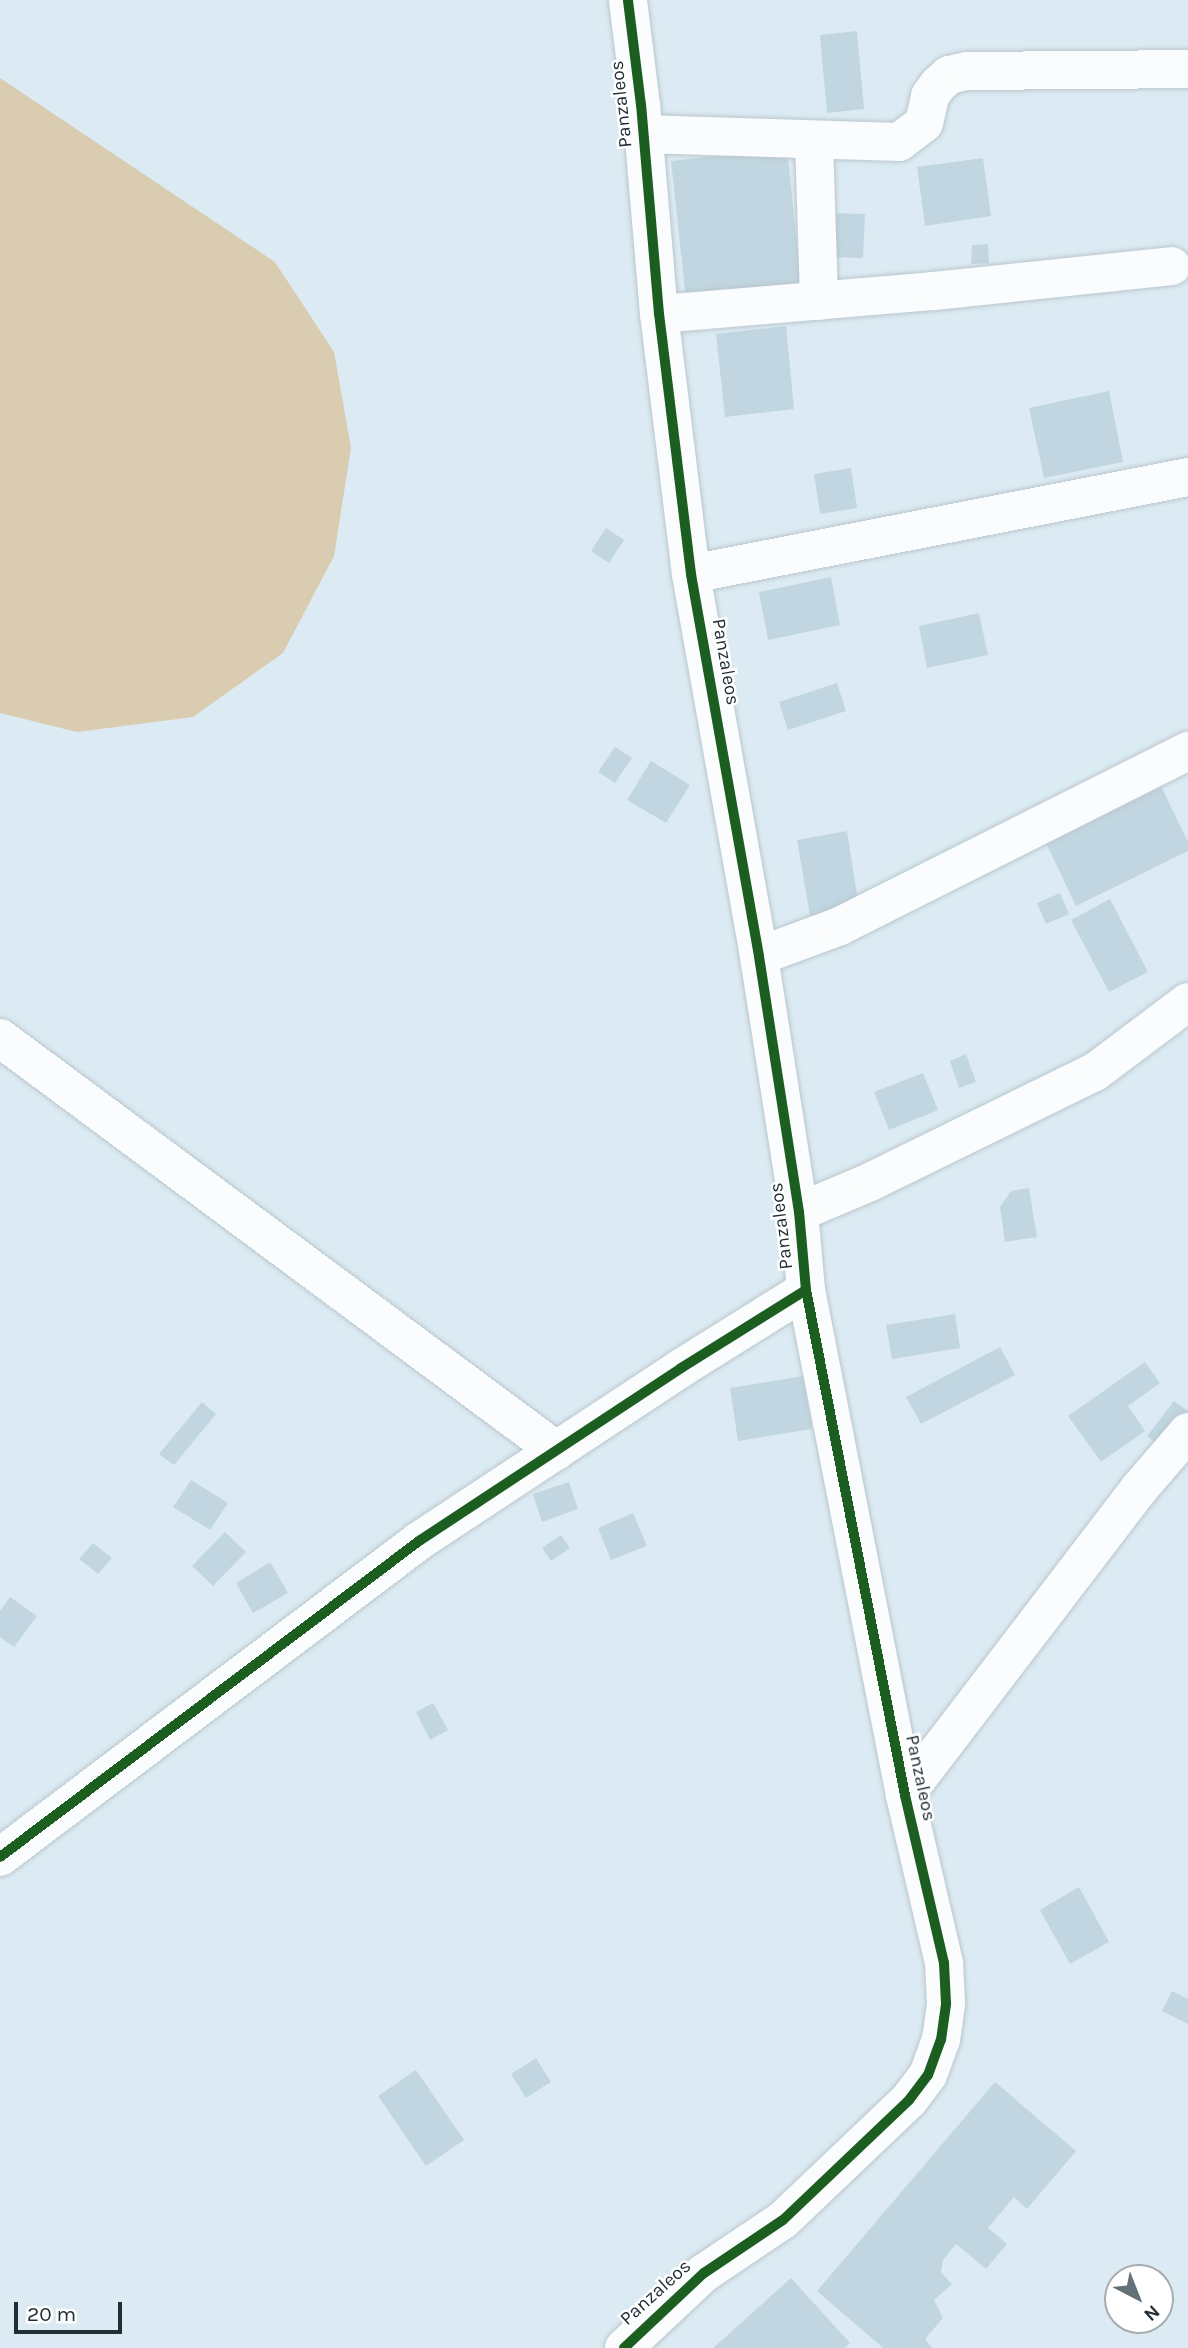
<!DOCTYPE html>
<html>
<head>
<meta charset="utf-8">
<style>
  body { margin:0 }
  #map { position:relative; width:1188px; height:2348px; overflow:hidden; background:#dcebf3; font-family:Karla,sans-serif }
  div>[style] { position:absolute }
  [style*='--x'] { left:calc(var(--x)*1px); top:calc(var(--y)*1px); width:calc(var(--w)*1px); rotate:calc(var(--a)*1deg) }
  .green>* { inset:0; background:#d9ccb0 }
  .building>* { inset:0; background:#c1d6e1 }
  .roads { filter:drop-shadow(0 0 2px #bac6cd) drop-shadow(0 0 2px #bac6cd) }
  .minor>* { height:38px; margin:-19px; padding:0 19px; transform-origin:19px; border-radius:19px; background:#fafcfd }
  .cycleway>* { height:10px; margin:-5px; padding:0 5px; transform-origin:5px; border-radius:5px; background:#1b5e20 }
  span { translate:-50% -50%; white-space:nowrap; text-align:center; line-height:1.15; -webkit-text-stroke:5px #fff; paint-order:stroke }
  .street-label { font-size:19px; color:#222f36 }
  .north { position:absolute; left:1104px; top:2264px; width:70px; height:70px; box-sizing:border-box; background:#fff; border:2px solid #a7acaf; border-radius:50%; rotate:138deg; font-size:19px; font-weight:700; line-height:28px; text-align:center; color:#222f36 }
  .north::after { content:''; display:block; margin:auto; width:24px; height:32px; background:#637178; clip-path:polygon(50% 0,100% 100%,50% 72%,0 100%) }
  .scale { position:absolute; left:14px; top:2302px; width:108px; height:32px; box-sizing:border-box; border:4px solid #222f36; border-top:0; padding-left:9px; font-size:21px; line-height:24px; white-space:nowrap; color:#222f36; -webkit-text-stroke:5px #fff; paint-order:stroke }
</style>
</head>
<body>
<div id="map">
  <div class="green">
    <div style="clip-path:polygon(0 78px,275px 262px,334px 352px,351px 448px,334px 556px,283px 653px,193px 717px,77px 732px,0 713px)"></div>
  </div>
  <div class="building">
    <div style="clip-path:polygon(857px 31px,864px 109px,827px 113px,820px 35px)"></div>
    <div style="clip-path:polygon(787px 148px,801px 286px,686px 299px,671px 161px)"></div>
    <div style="clip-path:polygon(983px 158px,991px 216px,925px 226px,917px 167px)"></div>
    <div style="clip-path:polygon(830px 213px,865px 214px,863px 258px,827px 257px)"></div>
    <div style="clip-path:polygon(988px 244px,989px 263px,971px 264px,972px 245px)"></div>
    <div style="clip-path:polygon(786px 326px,794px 409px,725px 417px,716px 334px)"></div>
    <div style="clip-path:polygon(1109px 391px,1123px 462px,1044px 478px,1029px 408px)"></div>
    <div style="clip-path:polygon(851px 468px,857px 508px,820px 514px,814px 474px)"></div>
    <div style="clip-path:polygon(606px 528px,624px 540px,609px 563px,591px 551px)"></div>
    <div style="clip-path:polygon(831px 577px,840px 625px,768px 640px,759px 592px)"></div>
    <div style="clip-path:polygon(979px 613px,988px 655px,927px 668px,919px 626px)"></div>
    <div style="clip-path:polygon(837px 683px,846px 711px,788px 730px,779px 702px)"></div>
    <div style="clip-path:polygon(615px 747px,632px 758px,615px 783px,598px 772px)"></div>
    <div style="clip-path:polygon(651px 761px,690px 785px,666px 823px,627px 800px)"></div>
    <div style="clip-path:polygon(1161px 786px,1188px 842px,1188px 851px,1076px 906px,1046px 843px)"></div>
    <div style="clip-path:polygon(847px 831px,859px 907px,810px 916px,797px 840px)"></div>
    <div style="clip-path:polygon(1060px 893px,1069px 914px,1046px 924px,1037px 903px)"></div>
    <div style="clip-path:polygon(1110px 899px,1148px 972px,1109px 992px,1071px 920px)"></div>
    <div style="clip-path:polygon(966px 1054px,976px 1082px,959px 1088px,950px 1061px)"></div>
    <div style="clip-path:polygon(923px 1073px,938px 1110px,889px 1130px,874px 1092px)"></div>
    <div style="clip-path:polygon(1029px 1188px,1037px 1237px,1005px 1242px,1000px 1207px,1011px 1191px)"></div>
    <div style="clip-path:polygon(955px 1314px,960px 1348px,892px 1359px,886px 1325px)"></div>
    <div style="clip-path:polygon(1000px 1347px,1015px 1375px,921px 1424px,906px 1397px)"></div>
    <div style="clip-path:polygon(1145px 1362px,1160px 1383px,1128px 1406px,1145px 1431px,1101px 1462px,1068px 1416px)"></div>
    <div style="clip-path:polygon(803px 1376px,812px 1429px,738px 1441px,730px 1388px)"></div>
    <div style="clip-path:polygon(1174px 1401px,1188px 1411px,1188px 1422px,1166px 1451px,1147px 1436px)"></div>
    <div style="clip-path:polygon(202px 1402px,216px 1414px,174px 1465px,159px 1454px)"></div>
    <div style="clip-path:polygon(191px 1480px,228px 1503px,210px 1530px,173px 1507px)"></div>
    <div style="clip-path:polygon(569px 1482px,578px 1509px,542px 1522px,533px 1494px)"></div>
    <div style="clip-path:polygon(633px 1513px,647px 1546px,611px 1560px,598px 1528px)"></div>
    <div style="clip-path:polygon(225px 1532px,246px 1552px,213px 1586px,192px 1566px)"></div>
    <div style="clip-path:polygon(561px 1535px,570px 1548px,551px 1561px,542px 1548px)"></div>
    <div style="clip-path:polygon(93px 1543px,112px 1558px,98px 1574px,79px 1559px)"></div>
    <div style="clip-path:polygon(270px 1562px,288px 1593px,253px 1613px,236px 1583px)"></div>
    <div style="clip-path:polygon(10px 1597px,37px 1616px,14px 1647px,0 1637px,0 1611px)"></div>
    <div style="clip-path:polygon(433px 1703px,448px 1730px,430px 1740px,416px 1712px)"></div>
    <div style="clip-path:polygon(1079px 1887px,1109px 1942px,1070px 1964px,1040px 1910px)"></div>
    <div style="clip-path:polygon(1172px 1991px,1188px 1999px,1188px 2024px,1162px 2011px)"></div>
    <div style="clip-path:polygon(536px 2058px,551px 2082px,526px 2098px,511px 2074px)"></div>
    <div style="clip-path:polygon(416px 2070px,464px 2140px,426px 2166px,378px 2096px)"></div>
    <div style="clip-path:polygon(995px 2082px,1076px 2151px,1027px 2209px,1014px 2197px,988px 2228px,1007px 2244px,986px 2269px,956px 2244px,943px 2260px,941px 2272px,952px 2284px,934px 2300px,943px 2318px,925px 2339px,932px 2348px,883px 2348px,817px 2291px)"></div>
    <div style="clip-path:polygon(791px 2278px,850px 2343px,845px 2348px,713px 2348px)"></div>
  </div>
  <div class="roads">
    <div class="minor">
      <div style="--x:643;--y:134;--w:256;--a:1.8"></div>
      <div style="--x:899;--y:142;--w:31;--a:-37"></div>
      <div style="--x:924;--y:123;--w:28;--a:-77"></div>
      <div style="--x:930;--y:96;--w:14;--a:-54"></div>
      <div style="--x:938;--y:85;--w:15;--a:-42"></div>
      <div style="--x:949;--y:75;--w:18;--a:-13"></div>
      <div style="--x:967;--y:71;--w:221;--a:-0.5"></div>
      <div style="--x:814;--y:140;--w:161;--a:88.2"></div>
      <div style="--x:659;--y:314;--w:276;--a:-4.8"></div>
      <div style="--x:934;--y:291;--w:239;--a:-6"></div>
      <div style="--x:691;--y:574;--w:506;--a:-11.04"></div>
      <div style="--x:759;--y:956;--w:86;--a:-20.3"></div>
      <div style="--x:840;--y:926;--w:390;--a:-26.7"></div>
      <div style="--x:0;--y:1038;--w:693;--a:36.56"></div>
      <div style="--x:799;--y:1212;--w:77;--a:-22.9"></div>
      <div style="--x:870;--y:1182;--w:250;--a:-26.1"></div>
      <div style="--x:1095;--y:1072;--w:116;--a:-37"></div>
      <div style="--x:905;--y:1795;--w:385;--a:-52.6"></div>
      <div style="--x:1139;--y:1489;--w:75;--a:-49.3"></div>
      <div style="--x:0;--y:1857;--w:525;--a:-37.02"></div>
      <div style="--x:419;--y:1541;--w:314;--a:-33.4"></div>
      <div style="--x:681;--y:1368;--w:147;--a:-32"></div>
      <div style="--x:624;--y:2348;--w:110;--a:-43.2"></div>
      <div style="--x:704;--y:2273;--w:95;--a:-33.9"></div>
      <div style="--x:783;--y:2220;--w:174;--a:-43.6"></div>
      <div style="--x:909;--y:2100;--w:31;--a:-53"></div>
      <div style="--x:928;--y:2075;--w:37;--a:-70"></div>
      <div style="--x:941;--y:2040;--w:37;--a:-82"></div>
      <div style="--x:946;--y:2003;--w:40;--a:-92.9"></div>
      <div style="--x:944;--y:1963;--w:172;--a:-103.1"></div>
      <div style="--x:905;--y:1795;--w:515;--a:-101.09"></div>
      <div style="--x:806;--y:1290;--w:78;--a:-95.1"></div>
      <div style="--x:799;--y:1212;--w:259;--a:-98.9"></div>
      <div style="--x:759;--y:956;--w:388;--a:-100.1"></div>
      <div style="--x:691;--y:574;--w:262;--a:-97"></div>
      <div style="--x:659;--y:314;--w:210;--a:-94.9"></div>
      <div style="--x:641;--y:105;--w:106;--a:-97.1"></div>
    </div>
  </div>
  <div class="cycleway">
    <div style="--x:0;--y:1857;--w:525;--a:-37.02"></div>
    <div style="--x:419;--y:1541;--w:314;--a:-33.4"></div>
    <div style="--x:681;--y:1368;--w:147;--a:-32"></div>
    <div style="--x:624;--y:2348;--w:110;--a:-43.2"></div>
    <div style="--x:704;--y:2273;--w:95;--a:-33.9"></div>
    <div style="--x:783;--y:2220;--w:174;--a:-43.6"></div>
    <div style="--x:909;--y:2100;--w:31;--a:-53"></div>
    <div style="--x:928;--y:2075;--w:37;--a:-70"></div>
    <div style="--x:941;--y:2040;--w:37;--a:-82"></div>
    <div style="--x:946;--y:2003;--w:40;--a:-92.9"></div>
    <div style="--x:944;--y:1963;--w:172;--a:-103.1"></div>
    <div style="--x:905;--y:1795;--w:515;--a:-101.09"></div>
    <div style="--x:806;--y:1290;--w:78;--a:-95.1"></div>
    <div style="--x:799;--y:1212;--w:259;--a:-98.9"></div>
    <div style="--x:759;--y:956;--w:388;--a:-100.1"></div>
    <div style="--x:691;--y:574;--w:262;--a:-97"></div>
    <div style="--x:659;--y:314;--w:210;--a:-94.9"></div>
    <div style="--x:641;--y:105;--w:106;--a:-97.1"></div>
  </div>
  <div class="street-label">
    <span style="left:622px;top:104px;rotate:-96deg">Panzaleos</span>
    <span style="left:725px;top:662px;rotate:80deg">Panzaleos</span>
    <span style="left:782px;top:1226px;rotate:-97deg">Panzaleos</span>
    <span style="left:920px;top:1778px;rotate:78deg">Panzaleos</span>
    <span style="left:656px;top:2293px;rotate:-42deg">Panzaleos</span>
  </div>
  <div class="north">N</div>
  <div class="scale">20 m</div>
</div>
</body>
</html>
